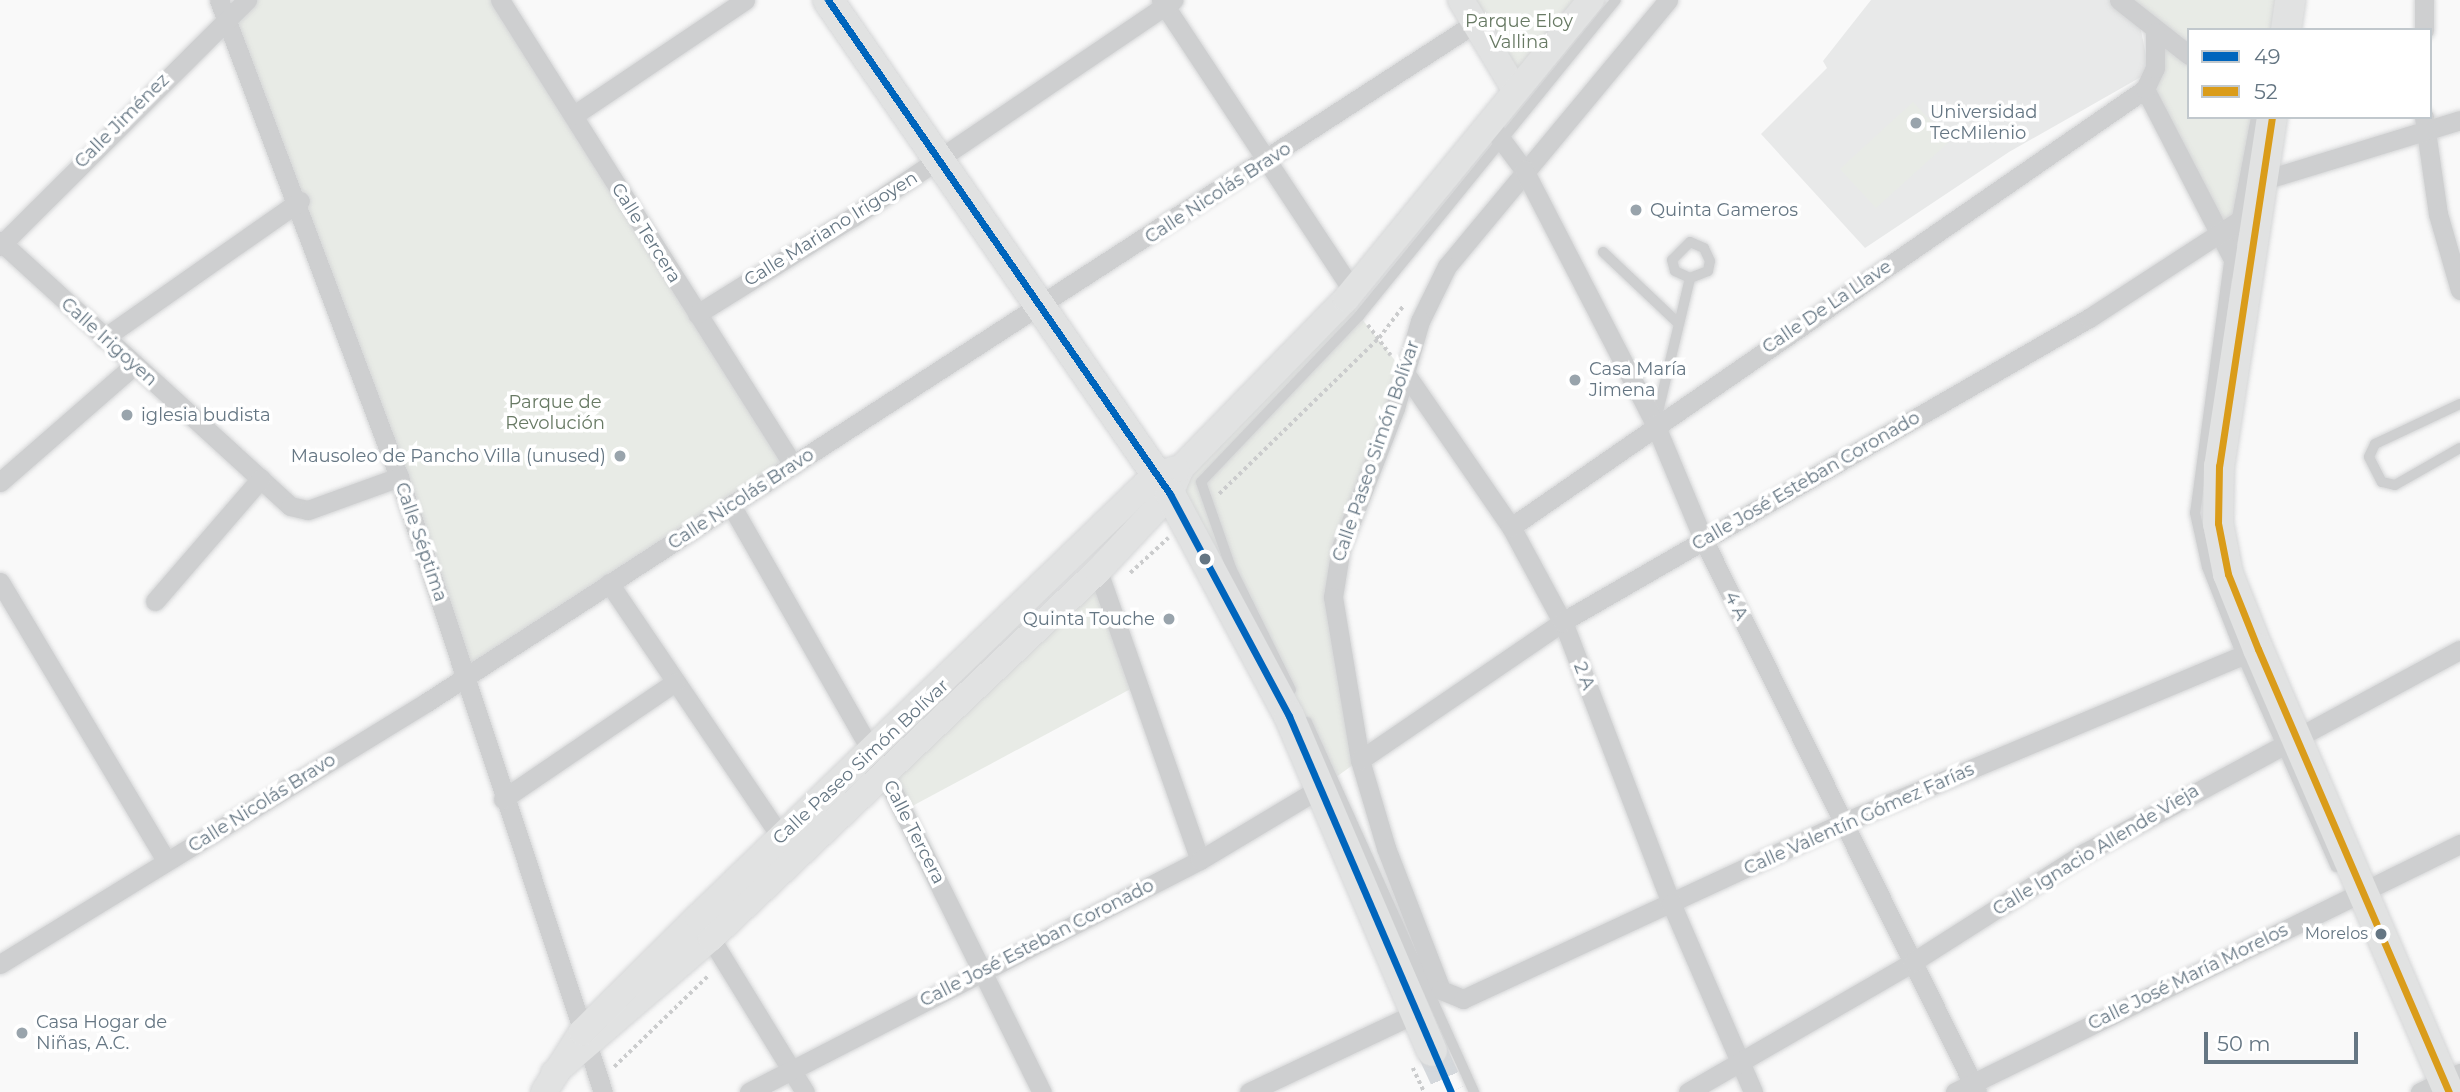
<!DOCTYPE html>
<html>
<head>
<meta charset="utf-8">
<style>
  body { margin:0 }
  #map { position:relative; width:2460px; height:1092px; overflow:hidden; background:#f9f9f9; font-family:Montserrat,sans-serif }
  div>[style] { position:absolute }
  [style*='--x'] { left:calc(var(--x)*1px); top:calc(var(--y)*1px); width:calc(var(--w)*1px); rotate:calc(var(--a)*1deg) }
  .built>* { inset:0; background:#e8e9e9 }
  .green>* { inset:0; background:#e8ebe6 }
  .primary-tunnel>* { height:30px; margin-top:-15px; transform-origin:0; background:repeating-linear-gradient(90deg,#d4d8dc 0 30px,transparent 0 45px) }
  .path>* { height:3.5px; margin-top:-1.75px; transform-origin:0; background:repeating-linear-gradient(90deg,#cbcccd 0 3.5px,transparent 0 7px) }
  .roads { filter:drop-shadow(0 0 2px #d5d6d7) drop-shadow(0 0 2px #d5d6d7) }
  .service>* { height:10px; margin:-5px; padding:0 5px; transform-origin:5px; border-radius:5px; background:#cecfd0 }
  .minor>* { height:19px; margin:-9.5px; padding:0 9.5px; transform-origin:9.5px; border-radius:9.5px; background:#cecfd0 }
  .secondary>* { height:26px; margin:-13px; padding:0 13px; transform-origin:13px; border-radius:13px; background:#e1e2e2 }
  .primary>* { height:30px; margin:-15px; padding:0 15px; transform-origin:15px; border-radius:15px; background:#e1e2e2 }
  .bus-1>* { height:7px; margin:-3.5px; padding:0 3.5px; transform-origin:3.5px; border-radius:3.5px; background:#0065bd }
  .bus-2>* { height:7px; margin:-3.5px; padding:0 3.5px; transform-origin:3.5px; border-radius:3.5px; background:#da9c1a }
  .dots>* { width:19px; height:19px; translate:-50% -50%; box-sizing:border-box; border:4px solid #fff; border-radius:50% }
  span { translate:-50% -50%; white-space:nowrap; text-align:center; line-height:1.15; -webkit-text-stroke:7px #fff; paint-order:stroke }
  .bus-label { font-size:16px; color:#657683 }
  .right { translate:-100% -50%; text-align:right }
  .park-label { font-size:18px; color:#687a64 }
  .poi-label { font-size:18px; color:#657683 }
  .left { translate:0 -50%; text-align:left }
  .street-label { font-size:18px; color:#657683 }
  .legend { position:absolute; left:2187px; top:28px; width:245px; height:91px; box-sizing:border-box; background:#fff; border:2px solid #c1c8cd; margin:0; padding:9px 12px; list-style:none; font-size:21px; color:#657683 }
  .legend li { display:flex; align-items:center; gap:14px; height:35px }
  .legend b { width:35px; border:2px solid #c1c8cd }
  .scale { position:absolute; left:2204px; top:1032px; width:154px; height:32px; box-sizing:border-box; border:4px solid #657683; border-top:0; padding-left:9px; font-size:21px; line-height:24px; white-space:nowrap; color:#657683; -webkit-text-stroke:5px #fff; paint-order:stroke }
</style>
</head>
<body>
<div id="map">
  <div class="built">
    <div style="clip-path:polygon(1871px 0,2113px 0,2140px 25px,2148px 66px,2141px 77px,2009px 152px,1865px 248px,1761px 134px,1827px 68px,1823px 61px)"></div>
  </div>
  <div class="green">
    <div style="clip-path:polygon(247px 0,499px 0,793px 465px,467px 674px,226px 17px)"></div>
    <div style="clip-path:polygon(1462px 0,1591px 0,1516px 91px)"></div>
    <div style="clip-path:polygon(2119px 0,2290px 0,2286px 30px,2189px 30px,2189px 117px,2272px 117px,2257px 209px,2221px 238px,2145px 89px,2155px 32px)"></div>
    <div style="clip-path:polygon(1913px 102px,1950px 141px,1876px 208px,1840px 169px)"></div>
    <div style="clip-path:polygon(1346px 299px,1405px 373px,1335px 574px,1360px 760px,1322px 787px,1170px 494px)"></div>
    <div style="clip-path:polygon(1098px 571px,1138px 685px,903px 811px,885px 775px)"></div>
  </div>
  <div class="primary-tunnel">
    <div style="--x:1432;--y:1051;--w:45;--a:65.1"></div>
  </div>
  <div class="path">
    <div style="--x:1368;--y:325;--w:38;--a:53"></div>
    <div style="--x:1219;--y:494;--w:223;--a:-44.3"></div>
    <div style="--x:1379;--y:338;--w:41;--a:-52.9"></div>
    <div style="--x:1130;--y:573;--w:52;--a:-42.6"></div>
    <div style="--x:614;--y:1067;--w:132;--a:-44.1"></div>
    <div style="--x:1413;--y:1068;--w:26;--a:65"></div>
  </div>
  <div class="roads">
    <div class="service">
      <div style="--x:2256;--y:117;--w:140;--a:100.7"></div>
      <div style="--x:2230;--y:255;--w:260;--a:97.7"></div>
      <div style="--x:2195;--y:513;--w:55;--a:77.5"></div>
      <div style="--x:2207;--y:567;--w:96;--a:68.5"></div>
      <div style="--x:2242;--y:656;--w:231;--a:66"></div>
      <div style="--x:1603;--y:252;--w:103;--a:43.4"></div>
      <div style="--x:2460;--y:404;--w:94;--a:154.8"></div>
      <div style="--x:2375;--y:444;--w:14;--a:115"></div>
      <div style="--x:2369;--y:457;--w:28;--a:63"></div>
      <div style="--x:2382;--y:482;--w:13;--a:13"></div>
      <div style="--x:2395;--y:485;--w:75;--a:-29.6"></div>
      <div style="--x:1656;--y:420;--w:146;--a:-76.5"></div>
      <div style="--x:1690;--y:278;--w:19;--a:-21"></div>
      <div style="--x:1708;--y:271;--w:10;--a:-79"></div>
      <div style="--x:1710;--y:261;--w:14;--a:-115"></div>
      <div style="--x:1704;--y:248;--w:15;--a:-157"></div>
      <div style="--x:1690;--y:242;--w:25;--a:135"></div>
      <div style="--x:1672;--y:260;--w:11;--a:75"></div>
      <div style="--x:1675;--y:271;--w:17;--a:25"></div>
      <div style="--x:1291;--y:690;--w:136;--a:-116.2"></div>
      <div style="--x:1231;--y:568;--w:91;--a:-109.2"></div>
      <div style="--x:1201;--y:482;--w:229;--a:-46.4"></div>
      <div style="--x:1359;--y:316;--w:407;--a:-50.9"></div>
      <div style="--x:1307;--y:722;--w:406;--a:65.7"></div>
    </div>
    <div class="minor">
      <div style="--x:219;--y:0;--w:510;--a:69.33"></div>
      <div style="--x:399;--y:477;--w:648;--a:71.65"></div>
      <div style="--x:500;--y:0;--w:550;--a:57.78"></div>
      <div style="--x:1161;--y:0;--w:347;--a:56.6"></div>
      <div style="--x:1668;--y:0;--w:346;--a:129.7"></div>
      <div style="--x:1447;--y:266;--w:61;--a:116.1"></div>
      <div style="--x:1420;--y:321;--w:91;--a:106"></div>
      <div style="--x:1395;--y:408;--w:149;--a:111.2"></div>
      <div style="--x:1341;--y:547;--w:51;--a:99.1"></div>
      <div style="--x:1333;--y:597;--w:165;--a:80.6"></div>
      <div style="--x:1360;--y:760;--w:92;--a:73.5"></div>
      <div style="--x:1386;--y:848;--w:152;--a:68.8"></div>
      <div style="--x:1441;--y:990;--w:24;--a:22"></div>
      <div style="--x:1463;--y:999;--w:420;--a:-24.9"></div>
      <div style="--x:1844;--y:822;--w:449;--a:-22.7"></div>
      <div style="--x:2119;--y:0;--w:89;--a:38.2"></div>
      <div style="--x:2424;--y:0;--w:30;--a:90"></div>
      <div style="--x:2145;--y:89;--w:220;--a:62.7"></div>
      <div style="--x:574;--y:115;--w:206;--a:-33.9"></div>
      <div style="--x:2424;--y:117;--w:98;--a:81.8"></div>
      <div style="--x:2438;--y:214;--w:79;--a:73.9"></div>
      <div style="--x:1489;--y:123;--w:59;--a:53.3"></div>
      <div style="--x:1524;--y:170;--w:286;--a:62.7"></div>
      <div style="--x:1655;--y:424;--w:125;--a:67.3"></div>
      <div style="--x:1703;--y:539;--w:617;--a:63.64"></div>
      <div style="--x:2261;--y:181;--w:208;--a:-17"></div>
      <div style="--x:0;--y:241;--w:393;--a:42.4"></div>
      <div style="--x:290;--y:506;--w:18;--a:13"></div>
      <div style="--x:308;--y:510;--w:97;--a:-19.9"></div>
      <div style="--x:0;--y:246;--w:349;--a:-44.9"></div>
      <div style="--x:697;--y:314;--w:184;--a:-31.9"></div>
      <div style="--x:853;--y:217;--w:387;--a:-34.1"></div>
      <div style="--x:104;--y:338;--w:239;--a:-35"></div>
      <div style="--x:1405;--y:373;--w:187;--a:55.5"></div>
      <div style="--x:1511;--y:527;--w:114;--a:61.6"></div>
      <div style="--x:1565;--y:627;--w:296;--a:69"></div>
      <div style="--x:1671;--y:903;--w:206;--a:66.5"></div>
      <div style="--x:0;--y:482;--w:178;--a:-41.1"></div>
      <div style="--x:731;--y:505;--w:311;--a:60.3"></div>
      <div style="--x:885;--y:775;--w:354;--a:63.7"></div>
      <div style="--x:1511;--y:527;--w:771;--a:-34.64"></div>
      <div style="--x:2145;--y:89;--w:23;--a:-65"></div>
      <div style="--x:2155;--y:68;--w:36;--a:-90"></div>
      <div style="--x:1098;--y:571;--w:306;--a:70.6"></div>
      <div style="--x:0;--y:582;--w:325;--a:59.2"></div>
      <div style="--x:609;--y:583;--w:318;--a:55.9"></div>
      <div style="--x:155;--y:601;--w:162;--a:-49.2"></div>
      <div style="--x:1360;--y:760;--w:245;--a:-34.3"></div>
      <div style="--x:1562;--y:622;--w:608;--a:-29.98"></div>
      <div style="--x:2089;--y:318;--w:200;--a:-33"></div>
      <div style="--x:503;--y:799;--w:208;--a:-34.2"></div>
      <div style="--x:705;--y:929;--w:191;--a:58.5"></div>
      <div style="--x:0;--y:964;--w:501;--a:-31.53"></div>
      <div style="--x:427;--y:702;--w:1249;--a:-32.94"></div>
      <div style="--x:749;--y:1092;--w:507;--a:-27.22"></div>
      <div style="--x:1200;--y:860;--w:142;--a:-30.9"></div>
      <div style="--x:1249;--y:1092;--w:185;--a:-25.3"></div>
      <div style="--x:1688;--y:1092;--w:260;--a:-30"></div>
      <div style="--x:1913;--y:962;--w:203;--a:-32.5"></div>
      <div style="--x:2084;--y:853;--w:427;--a:-28.4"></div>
      <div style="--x:1955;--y:1092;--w:563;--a:-26.16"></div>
      <div style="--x:2420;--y:1092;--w:44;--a:-25.4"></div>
    </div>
    <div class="secondary">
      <div style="--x:1461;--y:0;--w:106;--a:58.9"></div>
      <div style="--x:554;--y:1073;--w:207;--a:-40.7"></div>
      <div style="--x:711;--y:938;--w:533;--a:-43.48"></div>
      <div style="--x:1098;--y:571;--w:105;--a:-46.9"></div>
      <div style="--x:1170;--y:494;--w:28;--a:-67"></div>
      <div style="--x:1181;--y:468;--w:236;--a:-45.7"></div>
      <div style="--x:1346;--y:299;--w:387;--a:-50.7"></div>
      <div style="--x:544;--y:1092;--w:71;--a:-57.7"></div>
      <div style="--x:582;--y:1032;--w:163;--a:-44.8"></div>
      <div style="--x:698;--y:917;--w:636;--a:-44.04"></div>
      <div style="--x:1155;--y:475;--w:22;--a:-16"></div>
    </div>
    <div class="primary">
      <div style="--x:828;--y:0;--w:601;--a:55.3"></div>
      <div style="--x:1170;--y:494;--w:252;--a:61.8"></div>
      <div style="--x:1289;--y:716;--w:364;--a:66.9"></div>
      <div style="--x:2286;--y:30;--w:30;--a:-82"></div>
      <div style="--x:2272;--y:117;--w:353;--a:98.6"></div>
      <div style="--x:2219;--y:466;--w:57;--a:91"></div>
      <div style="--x:2218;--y:523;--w:52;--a:78.9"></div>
      <div style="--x:2228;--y:574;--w:81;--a:68.2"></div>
      <div style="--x:2258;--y:649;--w:482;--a:66.7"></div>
    </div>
  </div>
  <div class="bus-1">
    <div style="--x:828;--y:0;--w:601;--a:55.3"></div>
    <div style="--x:1170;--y:494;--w:252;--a:61.8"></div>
    <div style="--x:1289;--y:716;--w:409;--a:66.7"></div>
  </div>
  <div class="bus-2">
    <div style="--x:2272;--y:117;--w:353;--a:98.6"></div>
    <div style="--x:2219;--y:466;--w:57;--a:91"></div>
    <div style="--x:2218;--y:523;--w:52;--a:78.9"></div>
    <div style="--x:2228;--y:574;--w:81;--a:68.2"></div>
    <div style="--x:2258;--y:649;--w:482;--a:66.7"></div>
  </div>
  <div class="dots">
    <div style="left:1916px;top:123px;background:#99a4ac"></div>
    <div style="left:1636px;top:210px;background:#99a4ac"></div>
    <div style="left:1575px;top:380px;background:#99a4ac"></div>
    <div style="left:127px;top:415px;background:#99a4ac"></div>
    <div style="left:620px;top:456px;background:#99a4ac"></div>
    <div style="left:1205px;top:559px;background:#657683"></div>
    <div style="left:1169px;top:619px;background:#99a4ac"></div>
    <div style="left:2381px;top:934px;background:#657683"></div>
    <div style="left:22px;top:1033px;background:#99a4ac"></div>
  </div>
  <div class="bus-label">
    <span class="right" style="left:2368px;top:934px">Morelos</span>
  </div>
  <div class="park-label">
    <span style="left:1519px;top:32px">Parque Eloy<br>Vallina</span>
    <span style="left:555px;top:413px">Parque de<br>Revolución</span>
  </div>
  <div class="poi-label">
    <span class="left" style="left:1930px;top:123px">Universidad<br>TecMilenio</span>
    <span class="left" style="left:1650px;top:210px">Quinta Gameros</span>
    <span class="left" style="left:1589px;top:380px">Casa María<br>Jimena</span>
    <span class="left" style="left:141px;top:415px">iglesia budista</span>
    <span class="right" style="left:606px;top:456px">Mausoleo de Pancho Villa (unused)</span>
    <span class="right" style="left:1155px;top:619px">Quinta Touche</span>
    <span class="left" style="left:36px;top:1033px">Casa Hogar de<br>Niñas, A.C.</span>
  </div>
  <div class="street-label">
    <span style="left:122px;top:121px;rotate:-45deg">Calle Jiménez</span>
    <span style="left:1218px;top:193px;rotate:-33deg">Calle Nicolás Bravo</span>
    <span style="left:831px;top:229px;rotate:-32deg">Calle Mariano Irigoyen</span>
    <span style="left:646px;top:233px;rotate:58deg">Calle Tercera</span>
    <span style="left:1827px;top:307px;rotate:-34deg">Calle De La Llave</span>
    <span style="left:109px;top:342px;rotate:42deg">Calle Irigoyen</span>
    <span style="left:1376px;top:451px;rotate:-71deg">Calle Paseo Simón Bolívar</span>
    <span style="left:1806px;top:481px;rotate:-30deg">Calle José Esteban Coronado</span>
    <span style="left:741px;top:499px;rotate:-33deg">Calle Nicolás Bravo</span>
    <span style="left:421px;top:542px;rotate:71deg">Calle Séptima</span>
    <span style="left:1736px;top:606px;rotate:63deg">4 A</span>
    <span style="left:1584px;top:676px;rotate:69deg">2 A</span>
    <span style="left:861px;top:762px;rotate:-43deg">Calle Paseo Simón Bolívar</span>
    <span style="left:262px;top:803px;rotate:-32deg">Calle Nicolás Bravo</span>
    <span style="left:1859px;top:819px;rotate:-24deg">Calle Valentín Gómez Farías</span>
    <span style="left:914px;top:832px;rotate:63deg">Calle Tercera</span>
    <span style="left:2096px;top:850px;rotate:-31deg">Calle Ignacio Allende Vieja</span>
    <span style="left:1037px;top:943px;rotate:-27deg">Calle José Esteban Coronado</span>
    <span style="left:2188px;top:977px;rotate:-26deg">Calle José María Morelos</span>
  </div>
  <ul class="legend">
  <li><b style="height:9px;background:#0065bd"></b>49</li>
  <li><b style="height:9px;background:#da9c1a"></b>52</li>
  </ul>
  <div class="scale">50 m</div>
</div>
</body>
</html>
